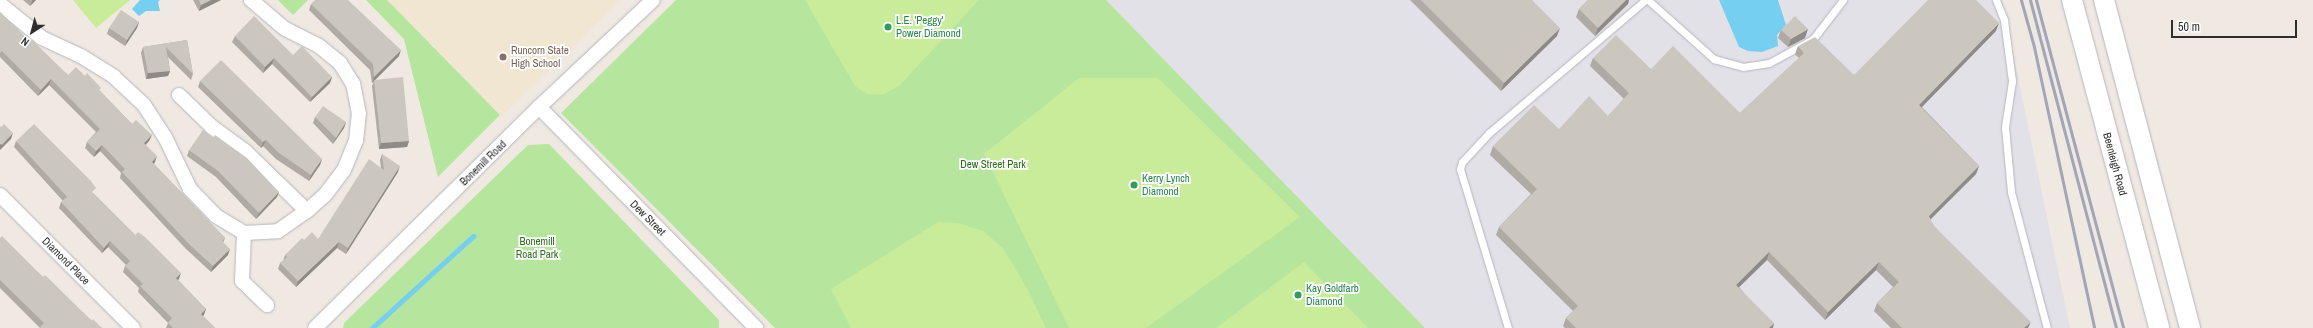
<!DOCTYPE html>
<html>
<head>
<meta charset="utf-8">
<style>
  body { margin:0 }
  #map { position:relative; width:2313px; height:328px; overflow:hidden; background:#efe9e1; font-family:"Archivo Narrow",sans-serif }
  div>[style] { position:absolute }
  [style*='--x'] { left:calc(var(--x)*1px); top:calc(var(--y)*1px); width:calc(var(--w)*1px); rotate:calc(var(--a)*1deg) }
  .industrial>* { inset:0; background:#e3e1e8 }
  .education>* { inset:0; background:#f0e6d1 }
  .green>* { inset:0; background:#b6e59e }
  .pitch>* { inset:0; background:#c9ec9a }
  .water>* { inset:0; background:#75cff0 }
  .stream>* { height:5px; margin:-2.5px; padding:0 2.5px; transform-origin:2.5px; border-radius:2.5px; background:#75cff0 }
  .roads { filter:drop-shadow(0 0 1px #b4b7c1) drop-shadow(0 0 1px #b4b7c1) }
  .service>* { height:7px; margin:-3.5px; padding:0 3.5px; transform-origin:3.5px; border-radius:3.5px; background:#fff }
  .minor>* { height:14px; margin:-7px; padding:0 7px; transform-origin:7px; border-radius:7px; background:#fff }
  .secondary>* { height:20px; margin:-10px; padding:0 10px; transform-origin:10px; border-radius:10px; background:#fff }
  .rail>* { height:3px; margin:-1.5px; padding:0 1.5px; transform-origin:1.5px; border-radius:1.5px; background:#a3a6b8 }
  .wall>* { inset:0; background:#afaba4 }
  .shaded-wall>* { inset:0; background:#8e8b86 }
  .building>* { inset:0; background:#cbc7bf }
  .dots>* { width:11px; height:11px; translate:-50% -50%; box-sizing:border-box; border:2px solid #fff; border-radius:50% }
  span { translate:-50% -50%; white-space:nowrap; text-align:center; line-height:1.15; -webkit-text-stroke:3.5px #fff; paint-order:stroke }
  .leisure-label { font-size:11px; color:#27864d }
  .left { translate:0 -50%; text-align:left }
  .education-label { font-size:11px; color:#785e54 }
  .street-label { font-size:11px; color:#2e2e2e }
  .park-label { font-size:11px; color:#2c6e1b }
  .north { position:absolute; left:12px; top:12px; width:40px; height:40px; -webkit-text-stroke:3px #fff; paint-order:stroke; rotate:216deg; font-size:11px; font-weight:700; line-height:16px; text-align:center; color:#2e2e2e }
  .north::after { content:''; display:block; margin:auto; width:14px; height:18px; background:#2e2e2e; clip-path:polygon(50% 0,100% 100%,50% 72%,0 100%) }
  .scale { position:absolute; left:2171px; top:20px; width:126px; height:18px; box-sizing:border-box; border:2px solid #2e2e2e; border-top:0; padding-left:5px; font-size:12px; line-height:14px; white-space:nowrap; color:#2e2e2e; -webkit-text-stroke:3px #fff; paint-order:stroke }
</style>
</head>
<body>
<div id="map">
  <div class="industrial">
    <div style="clip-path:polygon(1106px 0,2002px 0,2070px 328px,1425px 328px)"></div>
  </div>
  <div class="education">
    <div style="clip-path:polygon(387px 0,621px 0,502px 116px)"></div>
  </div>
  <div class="green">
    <div style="clip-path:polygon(278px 0,308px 0,293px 15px)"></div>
    <div style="clip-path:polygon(366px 0,387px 0,500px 115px,438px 177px,404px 39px)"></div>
    <div style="clip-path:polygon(676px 0,1106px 0,1425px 328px,775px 328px,561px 113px)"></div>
    <div style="clip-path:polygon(549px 144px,719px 320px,719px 328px,343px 328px,344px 323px,528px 145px)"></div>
  </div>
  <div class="pitch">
    <div style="clip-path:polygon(73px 0,130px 0,96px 28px)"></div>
    <div style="clip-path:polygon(805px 0,979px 0,899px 86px,882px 95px,867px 94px,855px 86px)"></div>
    <div style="clip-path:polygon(1079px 78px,1158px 78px,1300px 217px,1146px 328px,1069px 328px,984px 154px)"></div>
    <div style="clip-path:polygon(938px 222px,958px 223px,983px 231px,1003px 248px,1028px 290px,1046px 328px,851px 328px,831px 289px)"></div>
    <div style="clip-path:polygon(1304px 262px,1368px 328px,1216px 328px)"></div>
  </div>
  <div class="water">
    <div style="clip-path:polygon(140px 0,160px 0,158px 2px,160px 11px,146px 11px,139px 16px,132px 9px)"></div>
    <div style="clip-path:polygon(1719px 0,1778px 0,1786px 25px,1777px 35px,1778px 46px,1762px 52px,1748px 51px,1739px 47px)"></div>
  </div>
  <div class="stream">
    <div style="--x:372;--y:328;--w:137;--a:-42.3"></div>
  </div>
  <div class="roads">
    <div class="service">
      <div style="--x:1648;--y:0;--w:89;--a:41.8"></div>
      <div style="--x:1714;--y:59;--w:30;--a:15"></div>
      <div style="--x:1743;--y:67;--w:26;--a:-9"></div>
      <div style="--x:1769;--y:63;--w:50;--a:-28.6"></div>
      <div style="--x:1813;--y:39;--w:49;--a:-52.4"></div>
      <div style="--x:1996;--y:0;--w:22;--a:68"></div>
      <div style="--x:2004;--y:20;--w:62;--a:82.5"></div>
      <div style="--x:2012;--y:81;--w:47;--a:98.7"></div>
      <div style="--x:2005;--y:127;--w:65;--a:84.7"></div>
      <div style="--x:2011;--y:192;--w:141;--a:75.2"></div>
      <div style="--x:1508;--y:328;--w:166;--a:-106.8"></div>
      <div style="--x:1460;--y:169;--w:7;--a:-74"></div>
      <div style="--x:1462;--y:162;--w:40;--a:-47"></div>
      <div style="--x:1489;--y:133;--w:205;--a:-40.4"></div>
    </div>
    <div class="minor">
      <div style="--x:0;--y:4;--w:54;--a:39"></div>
      <div style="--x:42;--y:38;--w:43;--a:24.8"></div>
      <div style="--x:81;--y:56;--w:39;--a:32"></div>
      <div style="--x:114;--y:77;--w:41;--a:43"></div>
      <div style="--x:144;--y:105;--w:38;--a:57"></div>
      <div style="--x:165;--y:137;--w:58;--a:64.3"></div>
      <div style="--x:190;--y:189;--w:37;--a:46"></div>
      <div style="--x:216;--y:216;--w:33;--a:31"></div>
      <div style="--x:244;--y:233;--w:34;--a:-3"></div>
      <div style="--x:278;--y:231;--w:35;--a:-35"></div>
      <div style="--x:307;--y:211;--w:24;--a:-42"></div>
      <div style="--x:325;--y:195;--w:31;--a:-53"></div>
      <div style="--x:344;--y:170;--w:31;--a:-68"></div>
      <div style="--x:356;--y:141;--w:27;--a:-84"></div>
      <div style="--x:359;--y:114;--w:31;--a:-101"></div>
      <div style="--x:353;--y:84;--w:25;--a:-122"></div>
      <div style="--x:340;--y:63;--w:27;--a:-141"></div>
      <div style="--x:319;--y:46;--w:38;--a:-153"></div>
      <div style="--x:285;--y:29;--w:45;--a:-139.5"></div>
      <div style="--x:179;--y:95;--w:46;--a:44.1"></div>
      <div style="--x:212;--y:127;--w:41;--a:36"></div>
      <div style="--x:245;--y:151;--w:86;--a:44.1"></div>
      <div style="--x:539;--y:107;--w:310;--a:45.5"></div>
      <div style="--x:0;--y:195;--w:188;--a:45"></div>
      <div style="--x:244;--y:233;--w:48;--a:92.4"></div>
      <div style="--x:242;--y:281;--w:35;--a:44"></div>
      <div style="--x:315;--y:328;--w:315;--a:-44.6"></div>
      <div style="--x:539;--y:107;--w:156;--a:-43.2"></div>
    </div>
    <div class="secondary">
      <div style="--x:2072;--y:0;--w:339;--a:75.1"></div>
      <div style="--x:2104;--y:0;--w:339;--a:75.3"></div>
    </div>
  </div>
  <div class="rail">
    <div style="--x:2021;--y:0;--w:49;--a:74.5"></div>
    <div style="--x:2034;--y:47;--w:287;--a:77.9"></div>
    <div style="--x:2030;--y:0;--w:339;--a:75.3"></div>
    <div style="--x:2036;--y:0;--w:339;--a:75.1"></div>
  </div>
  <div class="wall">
    <div style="clip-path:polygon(23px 0,36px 0,30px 6px)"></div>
    <div style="clip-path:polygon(193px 0,221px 0,199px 11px)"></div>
    <div style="clip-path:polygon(1410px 0,1532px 0,1557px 36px,1501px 91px)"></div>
    <div style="clip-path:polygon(1588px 0,1629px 0,1628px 4px,1595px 36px,1576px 17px,1579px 9px)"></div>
    <div style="clip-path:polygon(311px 4px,399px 56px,375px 80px,409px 141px,407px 147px,379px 149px,372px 86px,374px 81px,372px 83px,370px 70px,309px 10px)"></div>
    <div style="clip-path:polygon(0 12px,27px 39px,68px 75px,100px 91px,132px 124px,152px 135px,149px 141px,146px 145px,155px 162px,154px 164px,225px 238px,223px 243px,228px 255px,211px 272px,186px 249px,120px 178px,121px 173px,100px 151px,94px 157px,85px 148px,87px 142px,96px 132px,49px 85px,38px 96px,0 57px)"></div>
    <div style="clip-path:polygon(139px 22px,137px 28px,125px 46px,107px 34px,109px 28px)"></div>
    <div style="clip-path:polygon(1781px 30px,1805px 38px,1788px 47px,1778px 38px)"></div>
    <div style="clip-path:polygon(1996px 31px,1922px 107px,1979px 166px,1976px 174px,1930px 219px,1934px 226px,2028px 328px,1891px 328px,1874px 311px,1877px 303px,1893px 287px,1876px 270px,1825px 320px,1767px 260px,1739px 287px,1773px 328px,1565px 328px,1563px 326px,1566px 318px,1573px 311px,1496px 235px,1499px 227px,1531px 194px,1490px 155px,1493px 146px,1559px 129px,1608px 116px,1624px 99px,1590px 66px,1593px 58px,1651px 69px,1740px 113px,1799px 58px,1795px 54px,1798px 46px,1854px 75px)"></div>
    <div style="clip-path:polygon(235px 36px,293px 55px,332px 77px,330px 83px,310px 102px,272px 64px,263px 73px,232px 42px)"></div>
    <div style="clip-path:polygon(187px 40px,193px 74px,191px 80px,168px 57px,170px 71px,168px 76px,146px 79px,141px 53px,143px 47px)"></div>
    <div style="clip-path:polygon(200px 81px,322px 159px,320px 165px,309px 181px,276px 159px,263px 146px,261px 148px,198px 87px)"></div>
    <div style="clip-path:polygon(315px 117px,346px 122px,344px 128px,333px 144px,313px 123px)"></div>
    <div style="clip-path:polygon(16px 141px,94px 194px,179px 279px,178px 280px,206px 309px,203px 316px,215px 328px,166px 328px,168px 323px,138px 292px,139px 288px,123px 272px,125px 266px,126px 265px,108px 247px,102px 253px,59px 208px,61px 202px,63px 201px,14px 147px)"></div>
    <div style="clip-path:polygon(189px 150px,279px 192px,277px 197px,256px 219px,216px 177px,187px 156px)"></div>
    <div style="clip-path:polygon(382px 154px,398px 172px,346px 254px,337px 248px,296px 287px,278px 269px,280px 263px,283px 261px,285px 255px,304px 240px,318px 239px,381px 168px,380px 160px)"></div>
    <div style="clip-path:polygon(0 238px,43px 277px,92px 321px,102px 328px,40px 328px,0 288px)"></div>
  </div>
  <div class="shaded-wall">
    <div style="clip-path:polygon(32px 0,36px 0,30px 6px,32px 1px)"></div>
    <div style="clip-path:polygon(211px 0,221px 0,199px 11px,201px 5px)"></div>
    <div style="clip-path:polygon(1626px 0,1629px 0,1628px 4px,1595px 36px,1598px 28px)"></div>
    <div style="clip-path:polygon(139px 22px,137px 28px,125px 46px,127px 40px)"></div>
    <div style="clip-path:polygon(1999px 23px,1996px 31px,1916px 113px,1919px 105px)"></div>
    <div style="clip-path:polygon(1560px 28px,1557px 36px,1501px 91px,1504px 83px)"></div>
    <div style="clip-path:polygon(1808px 29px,1805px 38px,1788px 47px,1791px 39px)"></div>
    <div style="clip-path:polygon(401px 50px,399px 56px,372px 83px,374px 77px)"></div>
    <div style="clip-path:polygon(274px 58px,272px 64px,263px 73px,265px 67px)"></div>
    <div style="clip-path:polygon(170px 71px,168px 76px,146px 79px,148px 73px)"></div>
    <div style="clip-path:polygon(332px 77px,330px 83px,310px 102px,312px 97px)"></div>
    <div style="clip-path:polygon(51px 79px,49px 85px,38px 96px,41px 90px)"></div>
    <div style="clip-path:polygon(346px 122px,344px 128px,333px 144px,336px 138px)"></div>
    <div style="clip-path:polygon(13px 133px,11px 139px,0 150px,0 144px)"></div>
    <div style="clip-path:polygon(152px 135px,149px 141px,142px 148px,144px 143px)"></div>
    <div style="clip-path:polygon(266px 140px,263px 146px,261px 148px,263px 142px)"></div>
    <div style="clip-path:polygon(409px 141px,407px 147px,379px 149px,381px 143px)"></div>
    <div style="clip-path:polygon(102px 145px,100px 151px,94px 157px,96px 151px)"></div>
    <div style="clip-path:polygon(157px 156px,155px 162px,150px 168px,152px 162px)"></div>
    <div style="clip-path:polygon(322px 159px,320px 165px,309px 181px,311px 175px)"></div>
    <div style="clip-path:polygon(400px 166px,398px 172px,346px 254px,348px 248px)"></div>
    <div style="clip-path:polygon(1979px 166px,1976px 174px,1926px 224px,1929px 216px)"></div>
    <div style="clip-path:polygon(279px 192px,277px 197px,256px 219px,259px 213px)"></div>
    <div style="clip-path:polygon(110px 241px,108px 247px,102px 253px,104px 248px)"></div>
    <div style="clip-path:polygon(339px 242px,337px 248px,296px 287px,298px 281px)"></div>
    <div style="clip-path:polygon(230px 249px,228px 255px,211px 272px,213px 266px)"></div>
    <div style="clip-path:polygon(1769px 252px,1767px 260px,1733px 293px,1736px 285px)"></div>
    <div style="clip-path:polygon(1879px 262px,1876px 270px,1825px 320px,1828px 312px)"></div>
    <div style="clip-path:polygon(181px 273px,179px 279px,174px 283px,176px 278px)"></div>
    <div style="clip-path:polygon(206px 309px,204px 315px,199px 320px,201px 314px)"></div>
    <div style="clip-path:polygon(2031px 322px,2028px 328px,2024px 328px)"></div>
    <div style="clip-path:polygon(1774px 323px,1773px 328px,1769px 328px)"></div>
  </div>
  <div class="building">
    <div style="clip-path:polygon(199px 0,211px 0,201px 5px)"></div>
    <div style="clip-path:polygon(315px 0,348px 0,401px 50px,374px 77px,373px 64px,311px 4px)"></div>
    <div style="clip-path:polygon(1421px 0,1532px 0,1560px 28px,1504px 83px)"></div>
    <div style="clip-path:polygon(1588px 0,1626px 0,1598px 28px,1579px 9px)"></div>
    <div style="clip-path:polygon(1928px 0,1976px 0,1999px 23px,1919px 105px,1979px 166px,1929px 216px,1934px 226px,2031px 322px,2024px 328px,1902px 328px,1877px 303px,1899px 282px,1879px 262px,1828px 312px,1769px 252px,1736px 285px,1774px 323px,1769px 328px,1576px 328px,1566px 318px,1578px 306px,1499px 227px,1537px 189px,1493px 146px,1534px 105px,1559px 129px,1589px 96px,1608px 116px,1629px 93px,1593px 58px,1616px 35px,1651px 69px,1673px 46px,1740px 113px,1804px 53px,1798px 46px,1815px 37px,1854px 75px)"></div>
    <div style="clip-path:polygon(121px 10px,139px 22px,127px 40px,109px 28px)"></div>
    <div style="clip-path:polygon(0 12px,27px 39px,29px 37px,68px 75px,76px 67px,85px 76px,87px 73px,101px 88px,99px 90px,132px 124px,136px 120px,152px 135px,144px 143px,157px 156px,152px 162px,225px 238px,222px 241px,230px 249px,213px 266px,188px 243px,122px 172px,125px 169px,102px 145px,96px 151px,87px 142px,100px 129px,51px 79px,41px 90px,2px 51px,0 53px)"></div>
    <div style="clip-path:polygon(254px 16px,293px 55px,302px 46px,332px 77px,312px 97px,274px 58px,265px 67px,235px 36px)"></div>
    <div style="clip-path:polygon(1795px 16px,1808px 29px,1791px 39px,1781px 30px)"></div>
    <div style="clip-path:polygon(187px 40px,193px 74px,166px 47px,170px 71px,148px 73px,143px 47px)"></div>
    <div style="clip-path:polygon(221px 60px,322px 159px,311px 175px,279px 153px,266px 140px,263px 142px,200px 81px)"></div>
    <div style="clip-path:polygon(403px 77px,409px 141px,381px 143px,374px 80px)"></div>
    <div style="clip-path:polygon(323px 106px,346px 122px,336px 138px,315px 117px)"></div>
    <div style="clip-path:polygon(4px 124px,13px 133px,2px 145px,0 144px,0 126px,1px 127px)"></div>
    <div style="clip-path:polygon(34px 124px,91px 181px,96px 188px,92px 192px,135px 235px,138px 232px,145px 237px,181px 273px,176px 278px,206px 309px,201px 314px,215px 328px,173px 328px,168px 323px,172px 318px,140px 286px,143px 284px,125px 266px,130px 261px,110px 241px,104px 248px,61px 202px,67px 197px,16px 141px)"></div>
    <div style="clip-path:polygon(203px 130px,213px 138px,215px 135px,247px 158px,279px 192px,259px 213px,218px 171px,189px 150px)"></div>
    <div style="clip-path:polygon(382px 154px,400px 166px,348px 248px,339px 242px,298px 281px,280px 263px,287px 257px,285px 255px,302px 238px,304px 240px,312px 232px,318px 239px,369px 159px,384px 170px)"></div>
    <div style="clip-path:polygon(2px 236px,43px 277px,45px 275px,92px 321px,93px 319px,102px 328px,41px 328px,40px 327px,44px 323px,0 280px,0 238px)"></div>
  </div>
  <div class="dots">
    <div style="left:888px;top:27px;background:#2e9e5b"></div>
    <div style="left:503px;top:57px;background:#8d6e63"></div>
    <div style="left:1134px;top:185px;background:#2e9e5b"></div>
    <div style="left:1298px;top:295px;background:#2e9e5b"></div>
  </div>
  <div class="leisure-label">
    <span class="left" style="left:896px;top:27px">L.E. 'Peggy'<br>Power Diamond</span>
    <span class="left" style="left:1142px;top:185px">Kerry Lynch<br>Diamond</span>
    <span class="left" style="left:1306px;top:295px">Kay Goldfarb<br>Diamond</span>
  </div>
  <div class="education-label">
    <span class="left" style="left:511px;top:57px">Runcorn State<br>High School</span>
  </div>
  <div class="street-label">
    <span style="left:483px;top:163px;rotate:-44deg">Bonemill Road</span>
    <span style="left:2115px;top:164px;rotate:75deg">Beenleigh Road</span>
    <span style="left:648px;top:218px;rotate:45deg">Dew Street</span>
    <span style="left:66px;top:261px;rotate:45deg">Diamond Place</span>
  </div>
  <div class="park-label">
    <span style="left:993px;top:164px">Dew Street Park</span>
    <span style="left:537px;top:248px">Bonemill<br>Road Park</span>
  </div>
  <div class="north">N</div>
  <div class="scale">50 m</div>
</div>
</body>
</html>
